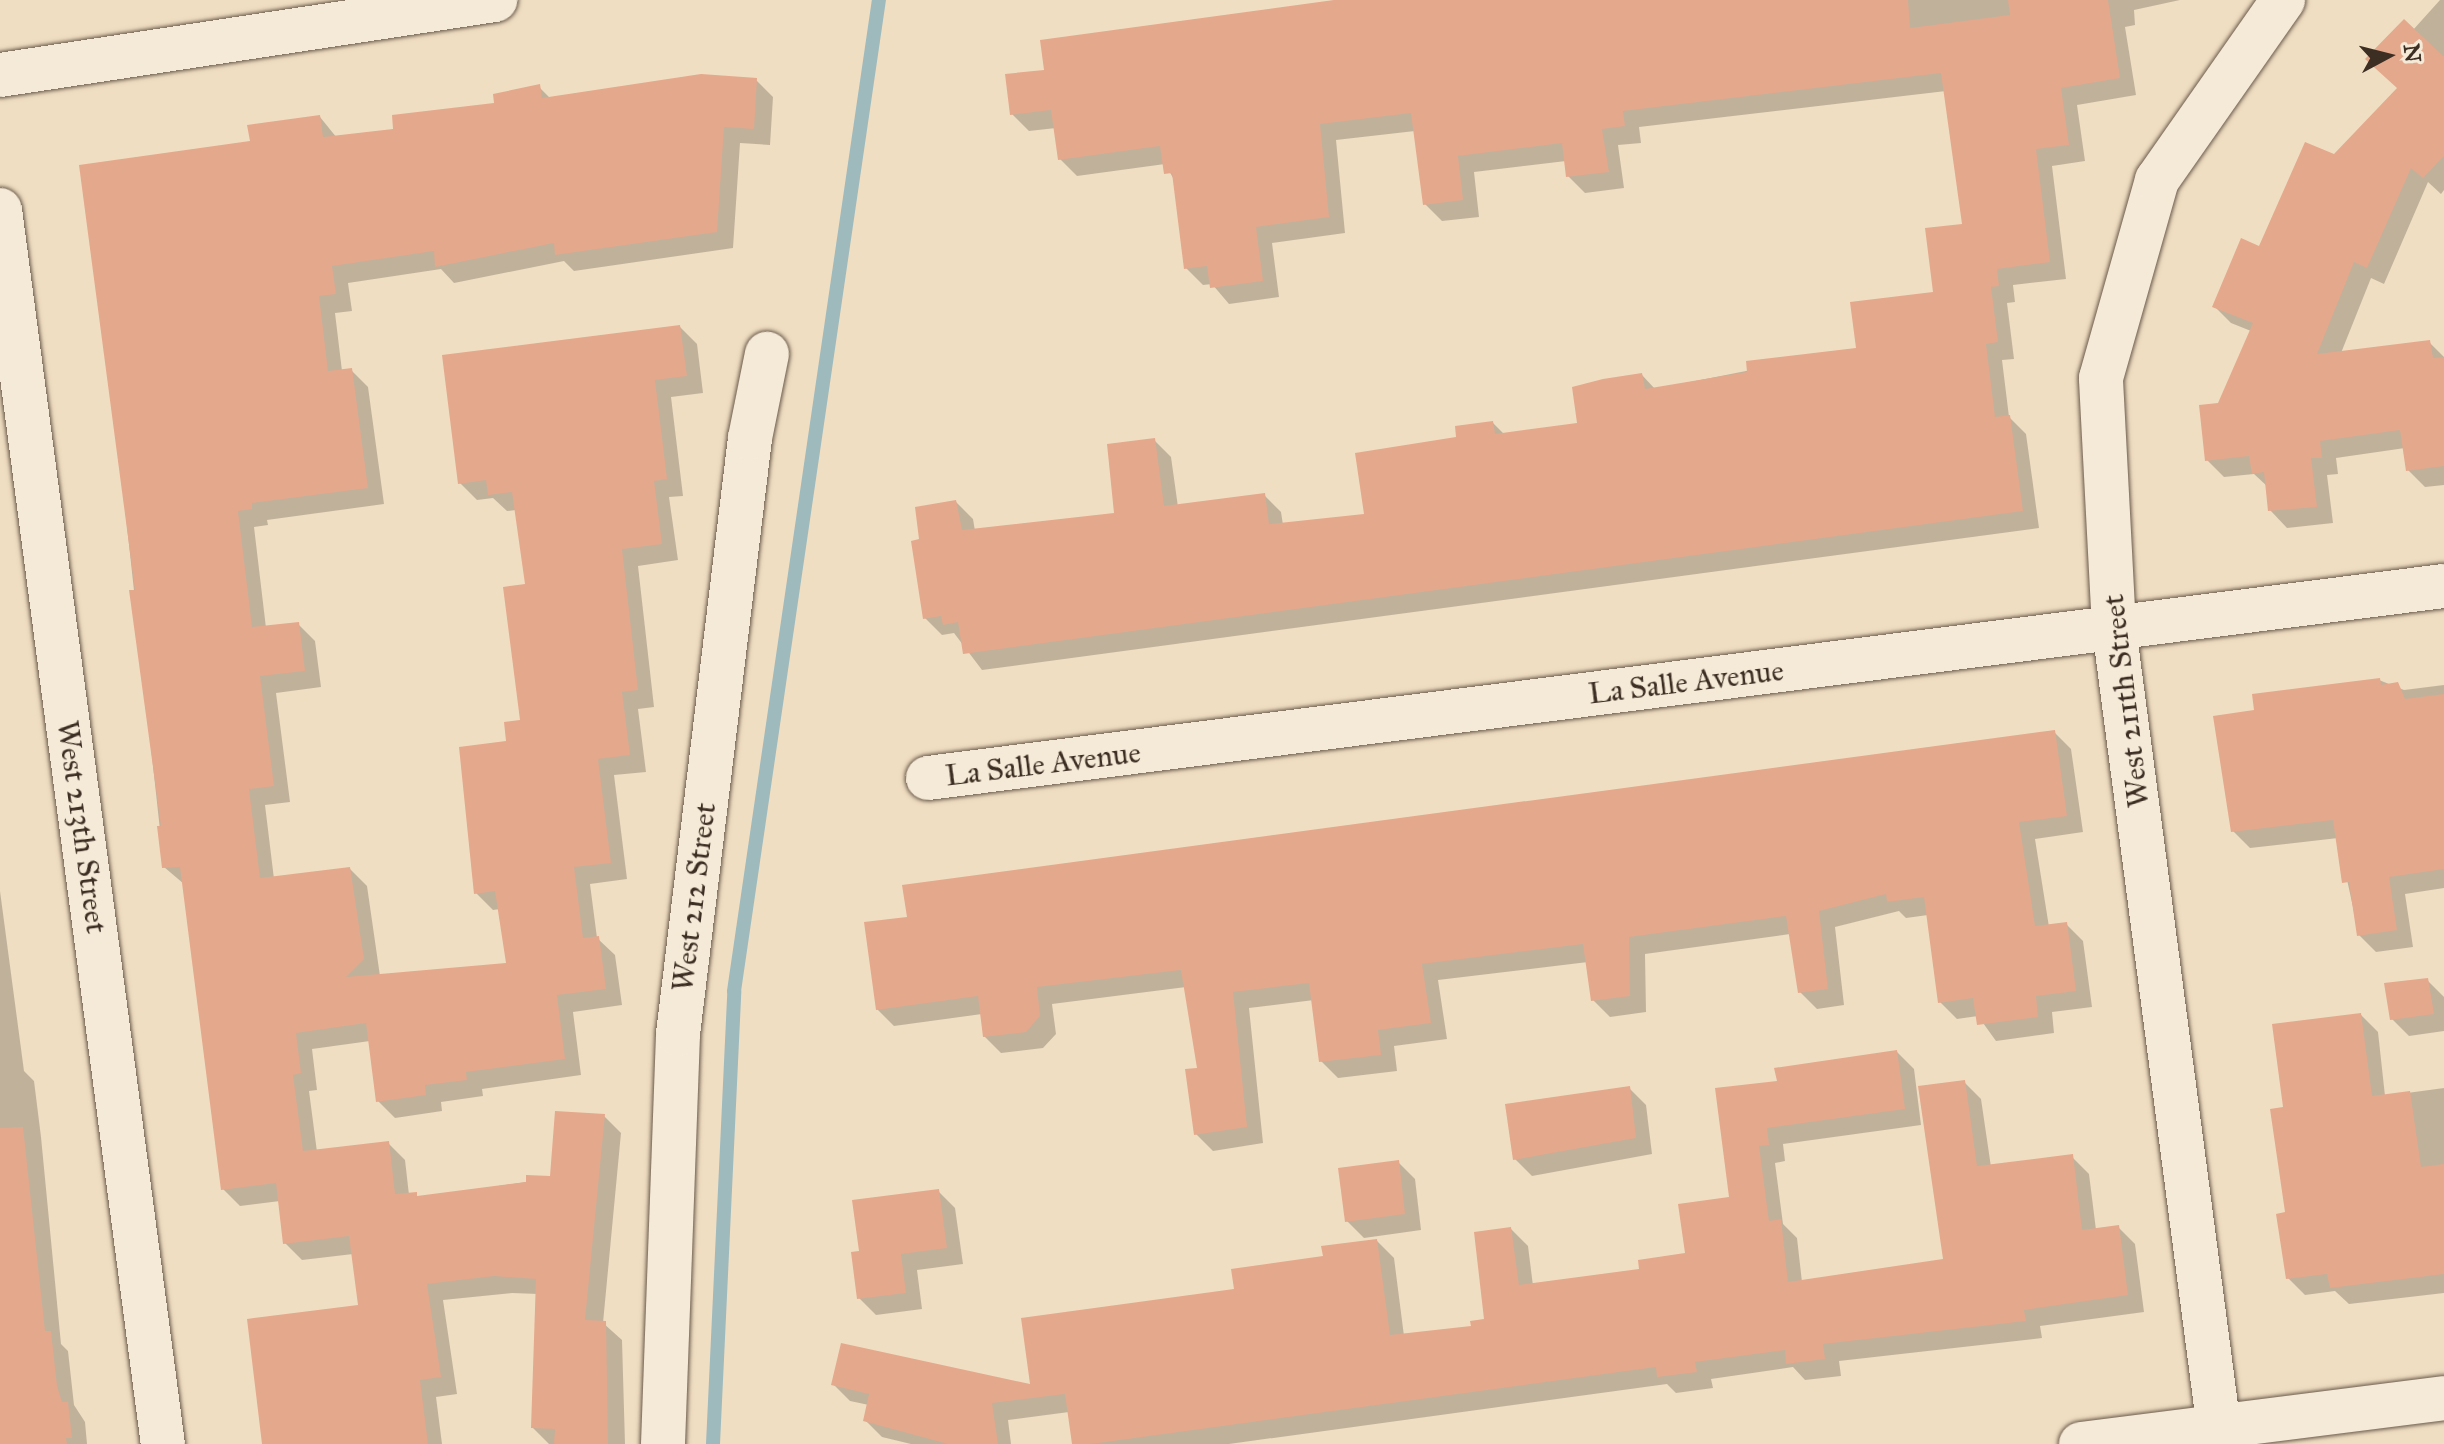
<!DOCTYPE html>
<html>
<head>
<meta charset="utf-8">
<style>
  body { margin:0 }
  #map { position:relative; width:2444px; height:1444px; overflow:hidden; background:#f0dec2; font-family:"IM FELL Great Primer",serif }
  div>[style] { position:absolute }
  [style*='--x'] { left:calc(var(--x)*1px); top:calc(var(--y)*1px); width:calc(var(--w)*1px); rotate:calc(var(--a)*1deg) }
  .shadow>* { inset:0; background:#0003 }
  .stream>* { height:14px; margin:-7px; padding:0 7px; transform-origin:7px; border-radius:7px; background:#9ebabd }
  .building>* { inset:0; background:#e4a88c }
  .roads { filter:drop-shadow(0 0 2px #6a5a4b) drop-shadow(0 0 2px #6a5a4b) }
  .street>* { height:44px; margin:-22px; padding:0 22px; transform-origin:22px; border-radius:22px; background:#f5ead7 }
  span { translate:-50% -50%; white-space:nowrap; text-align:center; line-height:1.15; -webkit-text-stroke:7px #f5ead7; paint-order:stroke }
  .street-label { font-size:30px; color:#3d2e23 }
  .north { position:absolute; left:2348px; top:16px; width:80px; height:80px; -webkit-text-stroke:6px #f5ead7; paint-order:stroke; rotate:83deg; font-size:22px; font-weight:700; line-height:32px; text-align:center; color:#3d2e23 }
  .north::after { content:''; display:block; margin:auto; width:28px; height:36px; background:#3d2e23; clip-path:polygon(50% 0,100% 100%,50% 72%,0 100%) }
</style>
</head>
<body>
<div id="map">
  <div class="shadow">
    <div style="clip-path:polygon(1353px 0,2180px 0,2134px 10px,2135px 25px,2125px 27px,2136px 95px,2077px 105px,2085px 161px,2052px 166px,2066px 279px,2013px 285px,2015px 302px,2007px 303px,2014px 359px,2002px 360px,2009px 417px,2026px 434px,2039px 528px,982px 670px,954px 633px,942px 635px,925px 618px,921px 541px,956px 502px,973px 519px,975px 531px,1116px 515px,1154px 440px,1171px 457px,1178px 507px,1264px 495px,1281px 512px,1283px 525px,1366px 516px,1459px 439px,1493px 423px,1505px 435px,1579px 425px,1642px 375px,1655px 389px,1858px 349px,1935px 294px,1964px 225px,1946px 91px,1639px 127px,1641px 143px,1618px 145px,1624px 188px,1585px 193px,1568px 176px,1566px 161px,1474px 172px,1479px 217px,1442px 221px,1425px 204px,1415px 131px,1336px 140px,1345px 233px,1272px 243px,1279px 297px,1229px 304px,1212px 284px,1203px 285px,1186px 268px,1176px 183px,1165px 164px,1077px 176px,1060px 159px,1056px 128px,1029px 131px,1012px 114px,1047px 72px)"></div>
    <div style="clip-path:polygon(2440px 0,2444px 0,2444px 190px,2441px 194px,2428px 182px,2384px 284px,2371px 278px,2341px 353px,2429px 342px,2444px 357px,2444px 485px,2425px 487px,2408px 470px,2405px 448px,2336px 458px,2338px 474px,2327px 475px,2333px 523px,2287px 528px,2270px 510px,2268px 487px,2254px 474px,2224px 477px,2207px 460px,2220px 404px,2251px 331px,2231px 323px,2214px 306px,2334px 156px,2399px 89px,2413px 30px)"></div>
    <div style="clip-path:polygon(756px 80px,773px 97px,770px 145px,740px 143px,733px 248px,574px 271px,564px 261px,454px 283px,441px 269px,348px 283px,352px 311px,335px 313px,342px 371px,351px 370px,368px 387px,384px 504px,267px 520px,268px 525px,254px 527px,266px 628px,298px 624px,315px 641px,321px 687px,276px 693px,290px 802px,265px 805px,274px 879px,350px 869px,367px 886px,380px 976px,508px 964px,500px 909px,493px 910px,476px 893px,508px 743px,522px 722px,527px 585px,516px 510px,507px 511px,493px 498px,477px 500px,460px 483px,680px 327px,697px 344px,703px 393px,671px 397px,683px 496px,669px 497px,678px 560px,638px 566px,654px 707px,638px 709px,646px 772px,614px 775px,627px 879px,590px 884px,597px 938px,615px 955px,622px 1005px,573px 1012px,581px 1075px,482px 1089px,483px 1096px,441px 1102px,442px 1111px,395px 1118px,378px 1101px,370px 1041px,312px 1049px,317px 1090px,309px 1091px,317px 1152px,388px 1143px,405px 1160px,409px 1195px,420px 1198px,552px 1178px,604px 1116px,621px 1133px,603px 1323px,622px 1340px,625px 1444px,549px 1444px,533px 1428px,538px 1294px,512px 1293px,443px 1300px,457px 1394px,436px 1397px,442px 1444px,264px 1444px,360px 1306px,353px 1254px,302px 1260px,285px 1243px,280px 1201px,240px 1206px,223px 1189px,184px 884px,164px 867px,112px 388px,252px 143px,320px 117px,337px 138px,396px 130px,497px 104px,539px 87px,551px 99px)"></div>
    <div style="clip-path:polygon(2379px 680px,2404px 690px,2444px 685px,2444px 888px,2405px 894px,2413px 947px,2376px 952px,2359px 935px,2338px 838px,2250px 848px,2233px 831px,2257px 712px)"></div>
    <div style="clip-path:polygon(2054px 732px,2071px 749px,2083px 832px,2035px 839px,2049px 927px,2066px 924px,2083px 941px,2092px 1007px,2052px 1012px,2054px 1033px,1996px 1041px,1978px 1016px,1957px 1019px,1940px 1002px,1928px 915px,1906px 918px,1899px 911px,1835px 927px,1844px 1005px,1817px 1009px,1800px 992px,1790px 934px,1645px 954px,1646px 1012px,1610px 1017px,1593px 1000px,1588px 962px,1438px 980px,1447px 1039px,1394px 1046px,1397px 1071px,1338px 1078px,1321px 1061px,1314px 1000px,1249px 1008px,1263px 1143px,1213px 1151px,1196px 1134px,1200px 1069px,1186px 987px,1052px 1004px,1056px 1034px,1043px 1048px,1001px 1053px,984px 1036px,982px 1014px,894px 1026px,877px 1009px)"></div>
    <div style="clip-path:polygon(0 891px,24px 1071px,34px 1081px,41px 1137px,61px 1344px,68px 1351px,74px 1405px,85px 1422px,87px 1444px,0 1444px)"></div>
    <div style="clip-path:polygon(2427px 980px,2444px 997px,2444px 1031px,2409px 1036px,2392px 1019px)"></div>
    <div style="clip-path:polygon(2361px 1015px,2378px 1032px,2385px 1096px,2444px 1088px,2444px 1293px,2349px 1304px,2335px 1291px,2305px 1295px,2288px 1278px,2285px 1109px)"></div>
    <div style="clip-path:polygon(1897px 1052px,1914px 1069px,1921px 1125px,1783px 1144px,1785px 1161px,1775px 1163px,1783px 1224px,1797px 1238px,1802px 1282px,1946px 1260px,1964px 1082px,1981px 1099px,1991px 1167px,2072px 1157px,2089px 1174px,2096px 1230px,2118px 1227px,2135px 1244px,2144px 1312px,2040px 1326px,2042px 1338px,1839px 1361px,1841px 1376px,1805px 1380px,1793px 1367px,1711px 1379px,1713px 1388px,1676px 1393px,1667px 1384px,1229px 1444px,1074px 1444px,1069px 1412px,1008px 1420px,1011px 1444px,911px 1444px,882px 1437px,865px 1420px,869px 1405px,850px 1401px,833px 1384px,1032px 1387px,1236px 1291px,1377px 1241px,1394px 1258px,1404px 1336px,1474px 1327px,1487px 1321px,1511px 1229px,1528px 1246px,1533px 1286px,1641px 1271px,1687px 1255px,1731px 1199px,1779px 1082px)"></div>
    <div style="clip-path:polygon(1629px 1088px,1646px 1105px,1652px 1154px,1532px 1176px,1515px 1159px)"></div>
    <div style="clip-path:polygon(1398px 1162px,1415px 1179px,1421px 1230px,1364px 1238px,1347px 1221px)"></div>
    <div style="clip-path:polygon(938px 1191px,955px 1208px,963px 1264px,917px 1270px,922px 1309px,876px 1315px,859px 1298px,862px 1253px)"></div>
  </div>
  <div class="stream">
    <div style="--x:713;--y:1444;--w:453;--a:-87.3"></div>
    <div style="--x:734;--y:991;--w:1002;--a:-81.68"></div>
  </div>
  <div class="building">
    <div style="clip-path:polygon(1334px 0,1908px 0,1910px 28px,2010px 15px,2008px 0,2108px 0,2120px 78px,2061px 88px,2069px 145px,2036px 149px,2050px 262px,1997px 269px,1999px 286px,1991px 287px,1998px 342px,1986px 344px,1995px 417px,2010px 415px,2023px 511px,963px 654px,958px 622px,943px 625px,941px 616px,923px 619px,911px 541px,919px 539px,915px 507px,956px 500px,962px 530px,1114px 513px,1107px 444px,1155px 438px,1164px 506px,1265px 493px,1269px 524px,1364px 514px,1355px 453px,1456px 437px,1455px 426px,1493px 421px,1495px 434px,1577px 423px,1572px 387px,1603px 379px,1642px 373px,1645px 389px,1747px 372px,1746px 361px,1856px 348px,1850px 302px,1933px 292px,1925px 228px,1962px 224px,1941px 73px,1623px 111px,1625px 126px,1602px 129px,1609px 172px,1566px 177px,1562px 143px,1458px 156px,1463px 200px,1423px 205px,1411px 113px,1320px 124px,1329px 217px,1256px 227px,1263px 281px,1210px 288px,1207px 266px,1184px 269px,1172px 173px,1164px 174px,1160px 146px,1058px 160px,1051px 110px,1010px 115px,1005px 74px,1044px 70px,1040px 40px)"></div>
    <div style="clip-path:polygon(2404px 19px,2444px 57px,2444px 156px,2423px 178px,2411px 168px,2367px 268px,2354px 262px,2317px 354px,2430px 340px,2433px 358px,2444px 357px,2444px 466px,2406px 471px,2400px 430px,2320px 441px,2322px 458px,2311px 458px,2317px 507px,2268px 511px,2264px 472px,2252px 474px,2249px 456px,2205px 461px,2199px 405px,2218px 403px,2253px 323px,2212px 307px,2241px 238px,2259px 246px,2305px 142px,2334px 154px,2397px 88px,2365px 59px)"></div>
    <div style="clip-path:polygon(701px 74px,757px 78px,754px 129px,724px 127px,717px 232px,555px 255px,554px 243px,435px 267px,434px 251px,332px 266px,336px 294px,319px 296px,328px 371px,352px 368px,368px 488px,252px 503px,252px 509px,238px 511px,252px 627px,299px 622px,305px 671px,260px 676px,274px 786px,249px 789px,260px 878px,350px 867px,364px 959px,346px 977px,506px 963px,495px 891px,474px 894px,459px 747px,506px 741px,504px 722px,520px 720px,503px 587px,525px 584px,512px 492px,488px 495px,486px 480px,458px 484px,442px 355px,680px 325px,687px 376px,655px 380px,667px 479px,654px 481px,662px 544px,622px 549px,638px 690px,622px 692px,630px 755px,598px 759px,611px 863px,574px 867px,583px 938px,599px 936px,606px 989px,557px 995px,565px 1059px,466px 1072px,467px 1080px,425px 1085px,426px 1095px,376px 1102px,366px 1023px,296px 1033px,301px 1073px,293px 1075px,303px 1151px,389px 1141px,395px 1194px,417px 1192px,417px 1196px,526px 1182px,526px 1175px,550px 1176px,555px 1111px,605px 1114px,585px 1320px,606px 1321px,608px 1444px,554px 1444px,555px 1429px,531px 1428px,536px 1279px,494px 1276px,427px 1284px,441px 1377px,420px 1380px,428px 1444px,262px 1444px,247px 1319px,358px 1305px,349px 1236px,283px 1244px,276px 1183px,221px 1190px,180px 867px,162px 868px,157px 826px,161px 826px,129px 590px,135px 590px,79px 165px,250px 141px,247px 125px,320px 115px,323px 137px,393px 129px,392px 115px,494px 103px,493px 94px,540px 84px,542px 98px)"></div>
    <div style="clip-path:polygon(2380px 678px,2381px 685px,2398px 682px,2405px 699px,2444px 694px,2444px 869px,2389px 877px,2397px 930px,2357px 936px,2349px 882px,2342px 883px,2333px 820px,2231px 832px,2213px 716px,2254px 710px,2252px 694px)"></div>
    <div style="clip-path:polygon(2055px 730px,2067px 816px,2019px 822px,2035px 926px,2067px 922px,2076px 991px,2036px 996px,2038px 1017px,1977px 1025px,1973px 998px,1938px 1003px,1924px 897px,1887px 902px,1886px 894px,1819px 911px,1828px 989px,1798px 993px,1786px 916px,1629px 937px,1630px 996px,1591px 1001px,1583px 944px,1422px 964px,1431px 1023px,1378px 1030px,1381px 1055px,1319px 1062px,1309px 983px,1233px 992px,1247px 1127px,1194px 1135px,1185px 1069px,1197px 1068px,1181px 970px,1037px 987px,1040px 1016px,1026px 1032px,983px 1037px,978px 996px,876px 1010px,864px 922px,907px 917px,902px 885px)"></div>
    <div style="clip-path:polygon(2428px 978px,2434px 1014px,2390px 1020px,2384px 983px)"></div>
    <div style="clip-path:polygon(2361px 1013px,2372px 1096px,2410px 1091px,2421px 1167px,2444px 1164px,2444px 1274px,2330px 1288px,2327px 1274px,2286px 1279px,2276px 1214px,2285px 1212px,2270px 1109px,2283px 1107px,2272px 1024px)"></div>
    <div style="clip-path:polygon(1897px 1050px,1905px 1109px,1767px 1128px,1769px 1145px,1759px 1146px,1769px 1221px,1781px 1219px,1788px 1282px,1943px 1259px,1918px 1086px,1965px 1080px,1977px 1166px,2073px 1154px,2082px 1230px,2119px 1225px,2128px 1295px,2024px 1310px,2026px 1321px,1823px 1344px,1825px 1359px,1786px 1364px,1785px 1350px,1695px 1362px,1697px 1372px,1657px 1377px,1656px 1367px,1091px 1444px,1072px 1444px,1065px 1394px,992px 1403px,998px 1444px,948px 1444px,863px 1421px,869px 1394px,831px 1385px,841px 1343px,1030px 1384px,1021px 1318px,1234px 1289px,1231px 1269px,1323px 1256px,1321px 1246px,1377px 1239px,1390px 1335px,1471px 1326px,1470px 1321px,1484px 1319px,1474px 1232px,1511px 1227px,1519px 1285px,1639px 1269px,1638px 1260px,1685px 1253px,1678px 1204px,1729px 1197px,1715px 1088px,1777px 1081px,1774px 1068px)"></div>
    <div style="clip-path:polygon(1630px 1086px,1636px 1138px,1513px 1160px,1505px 1104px)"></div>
    <div style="clip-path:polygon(23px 1127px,45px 1331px,51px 1331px,57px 1386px,62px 1402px,68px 1402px,72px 1438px,66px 1438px,67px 1444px,0 1444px,0 1128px)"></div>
    <div style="clip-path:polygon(1399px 1160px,1405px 1214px,1345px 1222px,1338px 1168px)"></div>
    <div style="clip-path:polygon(939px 1189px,947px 1248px,901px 1254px,906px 1293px,857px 1299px,851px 1252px,859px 1251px,852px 1200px)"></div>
  </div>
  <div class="roads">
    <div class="street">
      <div style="--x:0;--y:75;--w:501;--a:-8.62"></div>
      <div style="--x:0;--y:210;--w:1245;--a:82.48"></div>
      <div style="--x:928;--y:778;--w:1528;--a:-7.22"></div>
      <div style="--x:663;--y:1444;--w:410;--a:-87.9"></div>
      <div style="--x:678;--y:1034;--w:600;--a:-83.11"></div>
      <div style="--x:750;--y:438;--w:86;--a:-78.6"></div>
      <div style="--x:2081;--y:1444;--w:366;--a:-7.2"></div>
      <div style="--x:2221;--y:1444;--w:823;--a:-97.47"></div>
      <div style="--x:2114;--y:628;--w:250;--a:-93"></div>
      <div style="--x:2101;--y:378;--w:206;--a:-74.2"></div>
      <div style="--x:2157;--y:180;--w:220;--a:-55"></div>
    </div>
  </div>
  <div class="street-label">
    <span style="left:1686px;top:682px;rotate:-7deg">La Salle Avenue</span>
    <span style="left:2126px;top:701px;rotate:-97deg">West 211th Street</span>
    <span style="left:1043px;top:764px;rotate:-7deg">La Salle Avenue</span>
    <span style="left:82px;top:827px;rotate:82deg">West 213th Street</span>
    <span style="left:694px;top:897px;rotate:-83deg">West 212 Street</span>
  </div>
  <div class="north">N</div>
</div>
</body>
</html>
